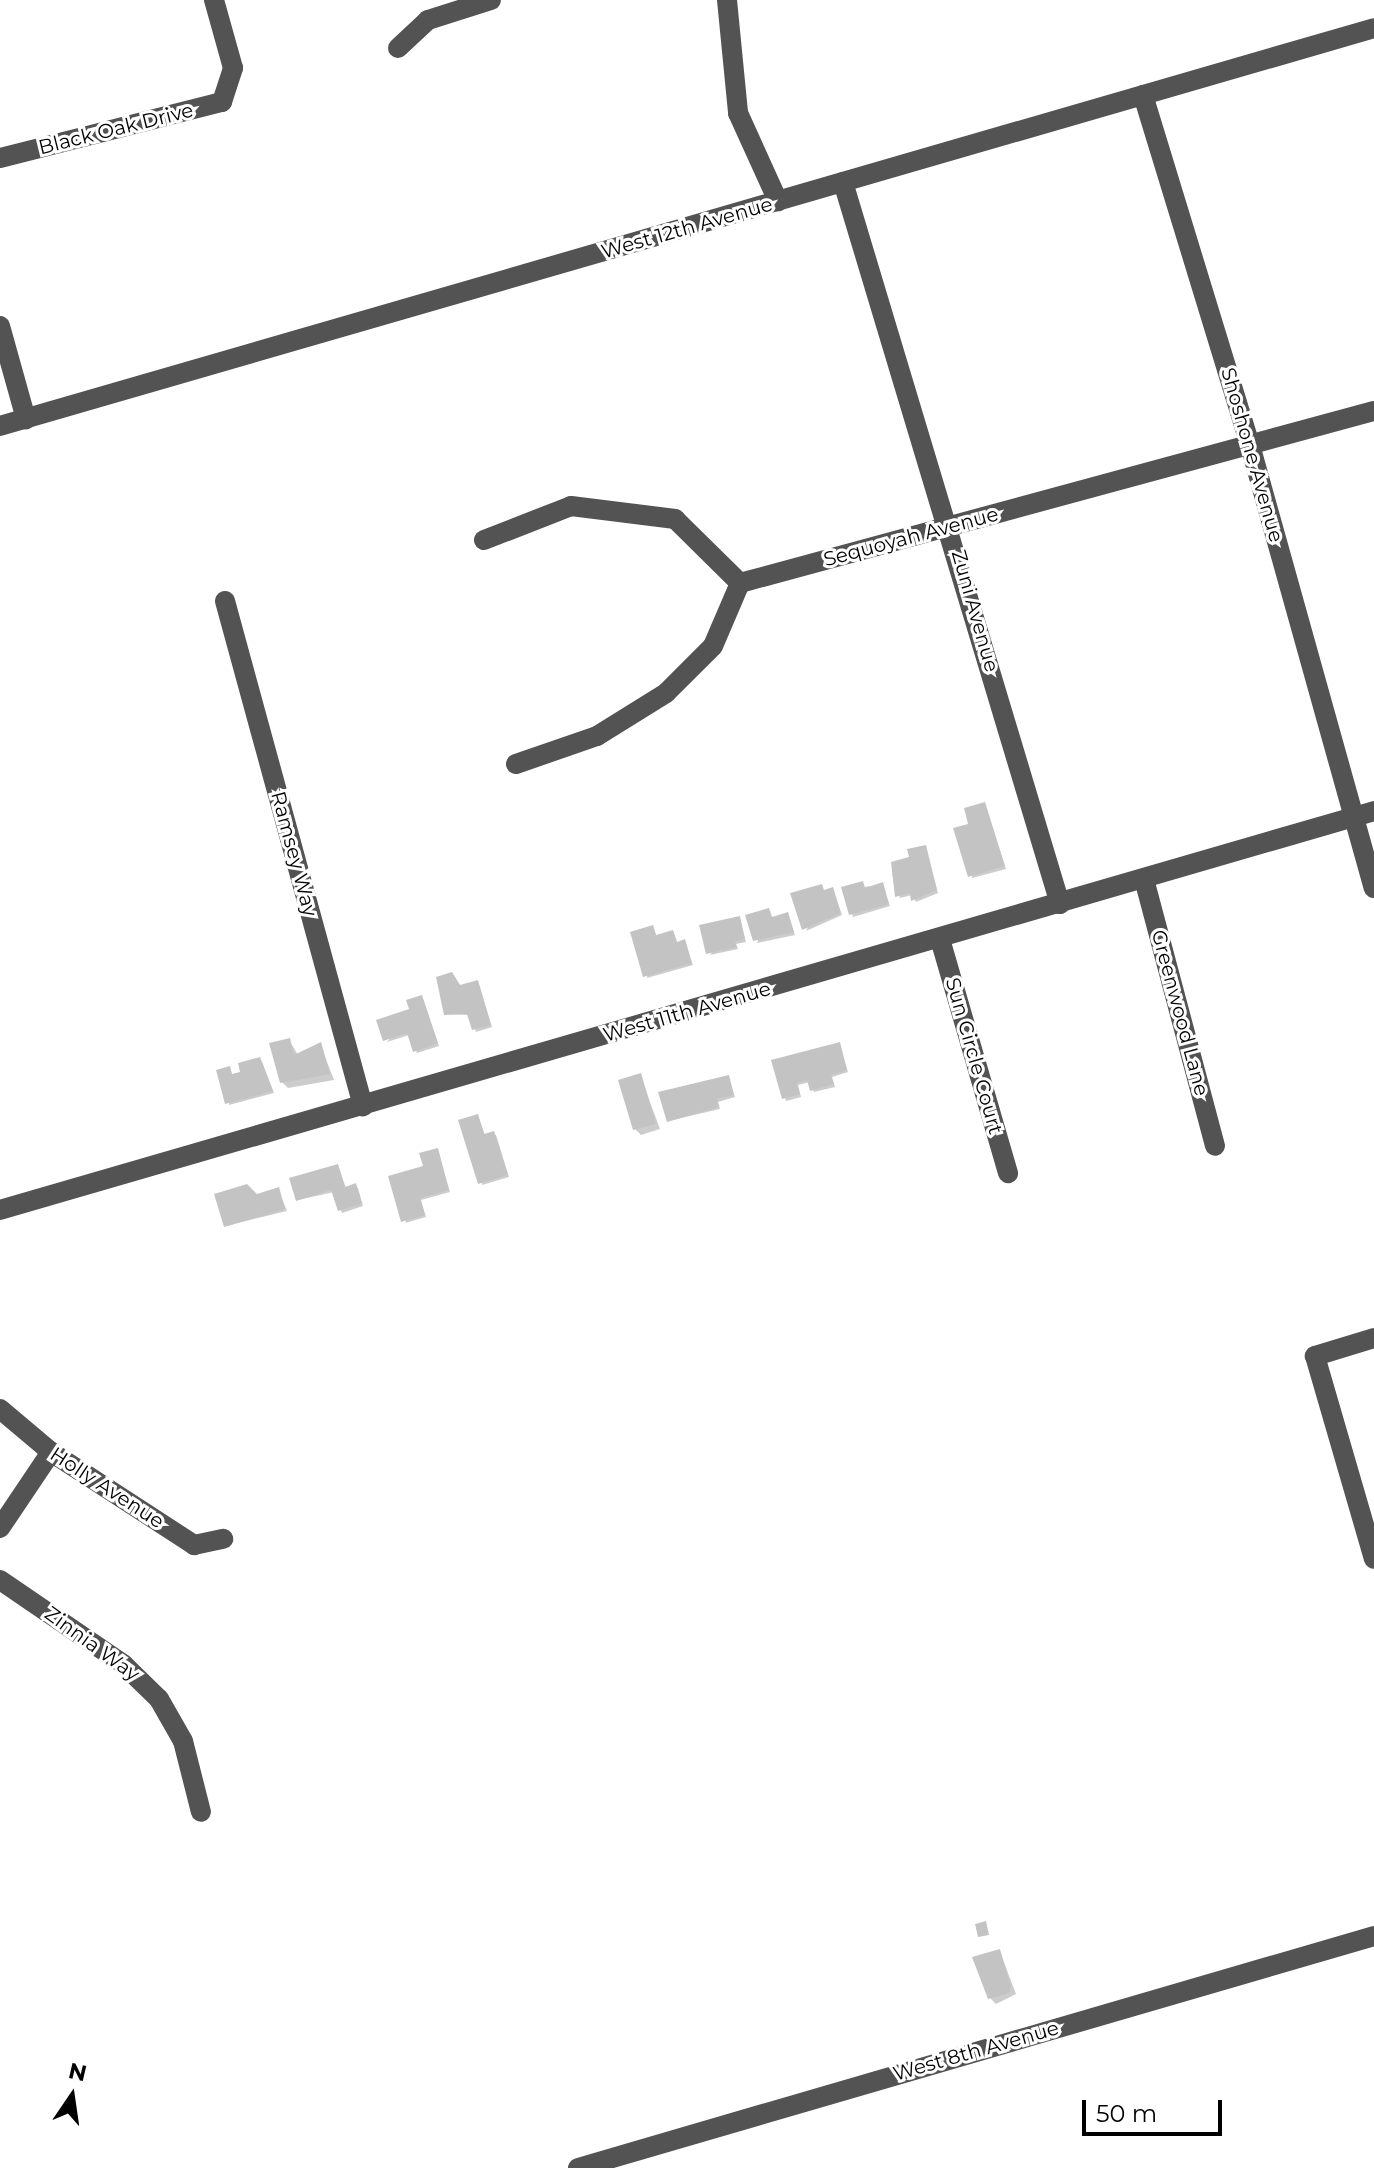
<!DOCTYPE html>
<html>
<head>
<meta charset="utf-8">
<style>
  body { margin:0 }
  #map { position:relative; width:1374px; height:2168px; overflow:hidden; background:#fff; font-family:Montserrat,sans-serif }
  div>[style] { position:absolute }
  [style*='--x'] { left:calc(var(--x)*1px); top:calc(var(--y)*1px); width:calc(var(--w)*1px); rotate:calc(var(--a)*1deg) }
  .shadow>* { inset:0; background:#0003 }
  .building>* { inset:0; background:#c3c3c3 }
  .minor>* { height:20px; margin:-10px; padding:0 10px; transform-origin:10px; border-radius:10px; background:#535353 }
  span { translate:-50% -50%; white-space:nowrap; text-align:center; line-height:1.15; -webkit-text-stroke:6px #fff; paint-order:stroke }
  .street-label { font-size:20px; color:#000 }
  .north { position:absolute; left:32px; top:2056px; width:80px; height:80px; -webkit-text-stroke:6px #fff; paint-order:stroke; rotate:13deg; font-size:22px; font-weight:700; line-height:32px; text-align:center; color:#000 }
  .north::after { content:''; display:block; margin:auto; width:28px; height:36px; background:#000; clip-path:polygon(50% 0,100% 100%,50% 72%,0 100%) }
  .scale { position:absolute; left:1082px; top:2100px; width:140px; height:36px; box-sizing:border-box; border:4px solid #000; border-top:0; padding-left:10px; font-size:24px; line-height:28px; white-space:nowrap; color:#000; -webkit-text-stroke:6px #fff; paint-order:stroke }
</style>
</head>
<body>
<div id="map">
  <div class="shadow">
    <div style="clip-path:polygon(984px 804px,1006px 869px,972px 878px,971px 825px)"></div>
    <div style="clip-path:polygon(925px 847px,938px 893px,916px 902px,912px 895px,900px 898px,892px 874px)"></div>
    <div style="clip-path:polygon(882px 885px,890px 906px,853px 917px,844px 889px)"></div>
    <div style="clip-path:polygon(832px 890px,842px 915px,806px 931px,824px 892px)"></div>
    <div style="clip-path:polygon(769px 911px,773px 919px,788px 915px,795px 935px,757px 943px)"></div>
    <div style="clip-path:polygon(739px 918px,746px 942px,736px 944px,738px 949px,710px 955px)"></div>
    <div style="clip-path:polygon(653px 927px,657px 937px,673px 932px,678px 944px,684px 942px,693px 965px,647px 978px)"></div>
    <div style="clip-path:polygon(478px 982px,492px 1027px,476px 1032px,470px 1015px,446px 1014px,460px 987px)"></div>
    <div style="clip-path:polygon(421px 997px,439px 1046px,417px 1053px,409px 1035px,387px 1042px)"></div>
    <div style="clip-path:polygon(289px 1040px,298px 1055px,320px 1044px,334px 1080px,288px 1088px,282px 1082px)"></div>
    <div style="clip-path:polygon(839px 1044px,848px 1072px,832px 1077px,835px 1087px,814px 1092px,810px 1082px,798px 1085px,801px 1097px,786px 1101px,773px 1062px)"></div>
    <div style="clip-path:polygon(262px 1062px,274px 1093px,229px 1105px,229px 1068px,233px 1076px)"></div>
    <div style="clip-path:polygon(640px 1075px,660px 1129px,641px 1135px,635px 1129px)"></div>
    <div style="clip-path:polygon(728px 1077px,735px 1097px,718px 1102px,720px 1109px,668px 1121px)"></div>
    <div style="clip-path:polygon(478px 1116px,485px 1135px,496px 1135px,509px 1177px,482px 1185px)"></div>
    <div style="clip-path:polygon(437px 1150px,450px 1192px,421px 1200px,426px 1217px,405px 1223px)"></div>
    <div style="clip-path:polygon(338px 1166px,346px 1188px,358px 1188px,363px 1206px,342px 1213px,334px 1192px,298px 1200px)"></div>
    <div style="clip-path:polygon(278px 1189px,287px 1211px,226px 1226px,256px 1196px)"></div>
    <div style="clip-path:polygon(1000px 1952px,1016px 1994px,996px 2004px,990px 1998px)"></div>
  </div>
  <div class="building">
    <div style="clip-path:polygon(985px 802px,1005px 866px,968px 877px,953px 828px,968px 824px,964px 808px)"></div>
    <div style="clip-path:polygon(926px 845px,937px 890px,911px 901px,910px 893px,895px 897px,891px 862px,909px 857px,907px 849px)"></div>
    <div style="clip-path:polygon(863px 881px,865px 888px,883px 882px,889px 904px,849px 915px,841px 887px)"></div>
    <div style="clip-path:polygon(822px 884px,824px 890px,833px 887px,841px 913px,802px 930px,790px 893px)"></div>
    <div style="clip-path:polygon(769px 908px,772px 917px,788px 912px,794px 932px,753px 941px,745px 915px)"></div>
    <div style="clip-path:polygon(740px 916px,745px 939px,735px 942px,737px 947px,706px 954px,699px 925px)"></div>
    <div style="clip-path:polygon(653px 925px,656px 935px,673px 930px,677px 942px,685px 939px,692px 963px,643px 977px,630px 932px)"></div>
    <div style="clip-path:polygon(452px 972px,460px 985px,478px 980px,491px 1025px,472px 1030px,467px 1014px,444px 1015px,436px 977px)"></div>
    <div style="clip-path:polygon(422px 995px,438px 1043px,413px 1052px,407px 1033px,383px 1041px,376px 1020px,409px 1009px,406px 1000px)"></div>
    <div style="clip-path:polygon(290px 1038px,294px 1055px,321px 1042px,330px 1074px,280px 1083px,269px 1043px)"></div>
    <div style="clip-path:polygon(840px 1042px,847px 1070px,831px 1075px,834px 1084px,810px 1091px,807px 1080px,797px 1083px,800px 1094px,782px 1099px,771px 1060px)"></div>
    <div style="clip-path:polygon(260px 1057px,273px 1091px,225px 1104px,216px 1070px,230px 1066px,232px 1074px,240px 1072px,238px 1063px)"></div>
    <div style="clip-path:polygon(641px 1073px,656px 1124px,633px 1130px,618px 1080px)"></div>
    <div style="clip-path:polygon(729px 1075px,734px 1095px,717px 1099px,719px 1107px,667px 1122px,658px 1092px)"></div>
    <div style="clip-path:polygon(478px 1114px,484px 1134px,494px 1131px,508px 1175px,478px 1184px,458px 1120px)"></div>
    <div style="clip-path:polygon(438px 1148px,449px 1190px,420px 1198px,425px 1215px,401px 1222px,388px 1176px,423px 1166px,419px 1153px)"></div>
    <div style="clip-path:polygon(338px 1164px,345px 1187px,356px 1183px,362px 1204px,338px 1211px,331px 1190px,296px 1201px,289px 1178px)"></div>
    <div style="clip-path:polygon(247px 1184px,257px 1194px,279px 1187px,285px 1209px,224px 1227px,214px 1194px)"></div>
    <div style="clip-path:polygon(986px 1921px,989px 1935px,978px 1937px,975px 1924px)"></div>
    <div style="clip-path:polygon(1000px 1949px,1011px 1987px,1009px 1993px,988px 1999px,972px 1957px)"></div>
  </div>
  <div class="minor">
    <div style="--x:727;--y:0;--w:114;--a:84.4"></div>
    <div style="--x:738;--y:113;--w:97;--a:65.6"></div>
    <div style="--x:398;--y:48;--w:41;--a:-43"></div>
    <div style="--x:428;--y:20;--w:66;--a:-17.6"></div>
    <div style="--x:1143;--y:95;--w:366;--a:73"></div>
    <div style="--x:1250;--y:445;--w:460;--a:74.4"></div>
    <div style="--x:0;--y:158;--w:229;--a:-14.2"></div>
    <div style="--x:222;--y:102;--w:36;--a:-72"></div>
    <div style="--x:233;--y:68;--w:71;--a:-105.6"></div>
    <div style="--x:843;--y:182;--w:754;--a:73.27"></div>
    <div style="--x:0;--y:326;--w:97;--a:74.4"></div>
    <div style="--x:0;--y:426;--w:1430;--a:-16.15"></div>
    <div style="--x:484;--y:540;--w:93;--a:-21.3"></div>
    <div style="--x:571;--y:506;--w:105;--a:7.1"></div>
    <div style="--x:675;--y:519;--w:91;--a:44.6"></div>
    <div style="--x:225;--y:601;--w:524;--a:74.72"></div>
    <div style="--x:516;--y:764;--w:86;--a:-19.1"></div>
    <div style="--x:597;--y:736;--w:81;--a:-31.9"></div>
    <div style="--x:666;--y:693;--w:66;--a:-45"></div>
    <div style="--x:713;--y:646;--w:69;--a:-66.8"></div>
    <div style="--x:740;--y:583;--w:657;--a:-15.18"></div>
    <div style="--x:1144;--y:879;--w:276;--a:75.1"></div>
    <div style="--x:940;--y:939;--w:244;--a:73.8"></div>
    <div style="--x:0;--y:1210;--w:1431;--a:-16.19"></div>
    <div style="--x:1374;--y:1338;--w:62;--a:163"></div>
    <div style="--x:1315;--y:1356;--w:211;--a:73.8"></div>
    <div style="--x:0;--y:1409;--w:67;--a:40.1"></div>
    <div style="--x:51;--y:1452;--w:171;--a:33"></div>
    <div style="--x:194;--y:1545;--w:30;--a:-12"></div>
    <div style="--x:0;--y:1528;--w:92;--a:-56.1"></div>
    <div style="--x:0;--y:1580;--w:149;--a:34.3"></div>
    <div style="--x:123;--y:1664;--w:50;--a:44.2"></div>
    <div style="--x:159;--y:1699;--w:48;--a:60.3"></div>
    <div style="--x:183;--y:1741;--w:73;--a:75.8"></div>
    <div style="--x:578;--y:2168;--w:829;--a:-16.25"></div>
  </div>
  <div class="street-label">
    <span style="left:116px;top:129px;rotate:-14deg">Black Oak Drive</span>
    <span style="left:687px;top:228px;rotate:-16deg">West 12th Avenue</span>
    <span style="left:1252px;top:455px;rotate:74deg">Shoshone Avenue</span>
    <span style="left:911px;top:537px;rotate:-15deg">Sequoyah Avenue</span>
    <span style="left:975px;top:611px;rotate:74deg">Zuni Avenue</span>
    <span style="left:294px;top:854px;rotate:75deg">Ramsey Way</span>
    <span style="left:687px;top:1012px;rotate:-16deg">West 11th Avenue</span>
    <span style="left:1180px;top:1013px;rotate:75deg">Greenwood Lane</span>
    <span style="left:974px;top:1056px;rotate:74deg">Sun Circle Court</span>
    <span style="left:107px;top:1488px;rotate:33deg">Holly Avenue</span>
    <span style="left:92px;top:1644px;rotate:36deg">Zinnia Way</span>
    <span style="left:976px;top:2051px;rotate:-16deg">West 8th Avenue</span>
  </div>
  <div class="north">N</div>
  <div class="scale">50 m</div>
</div>
</body>
</html>
